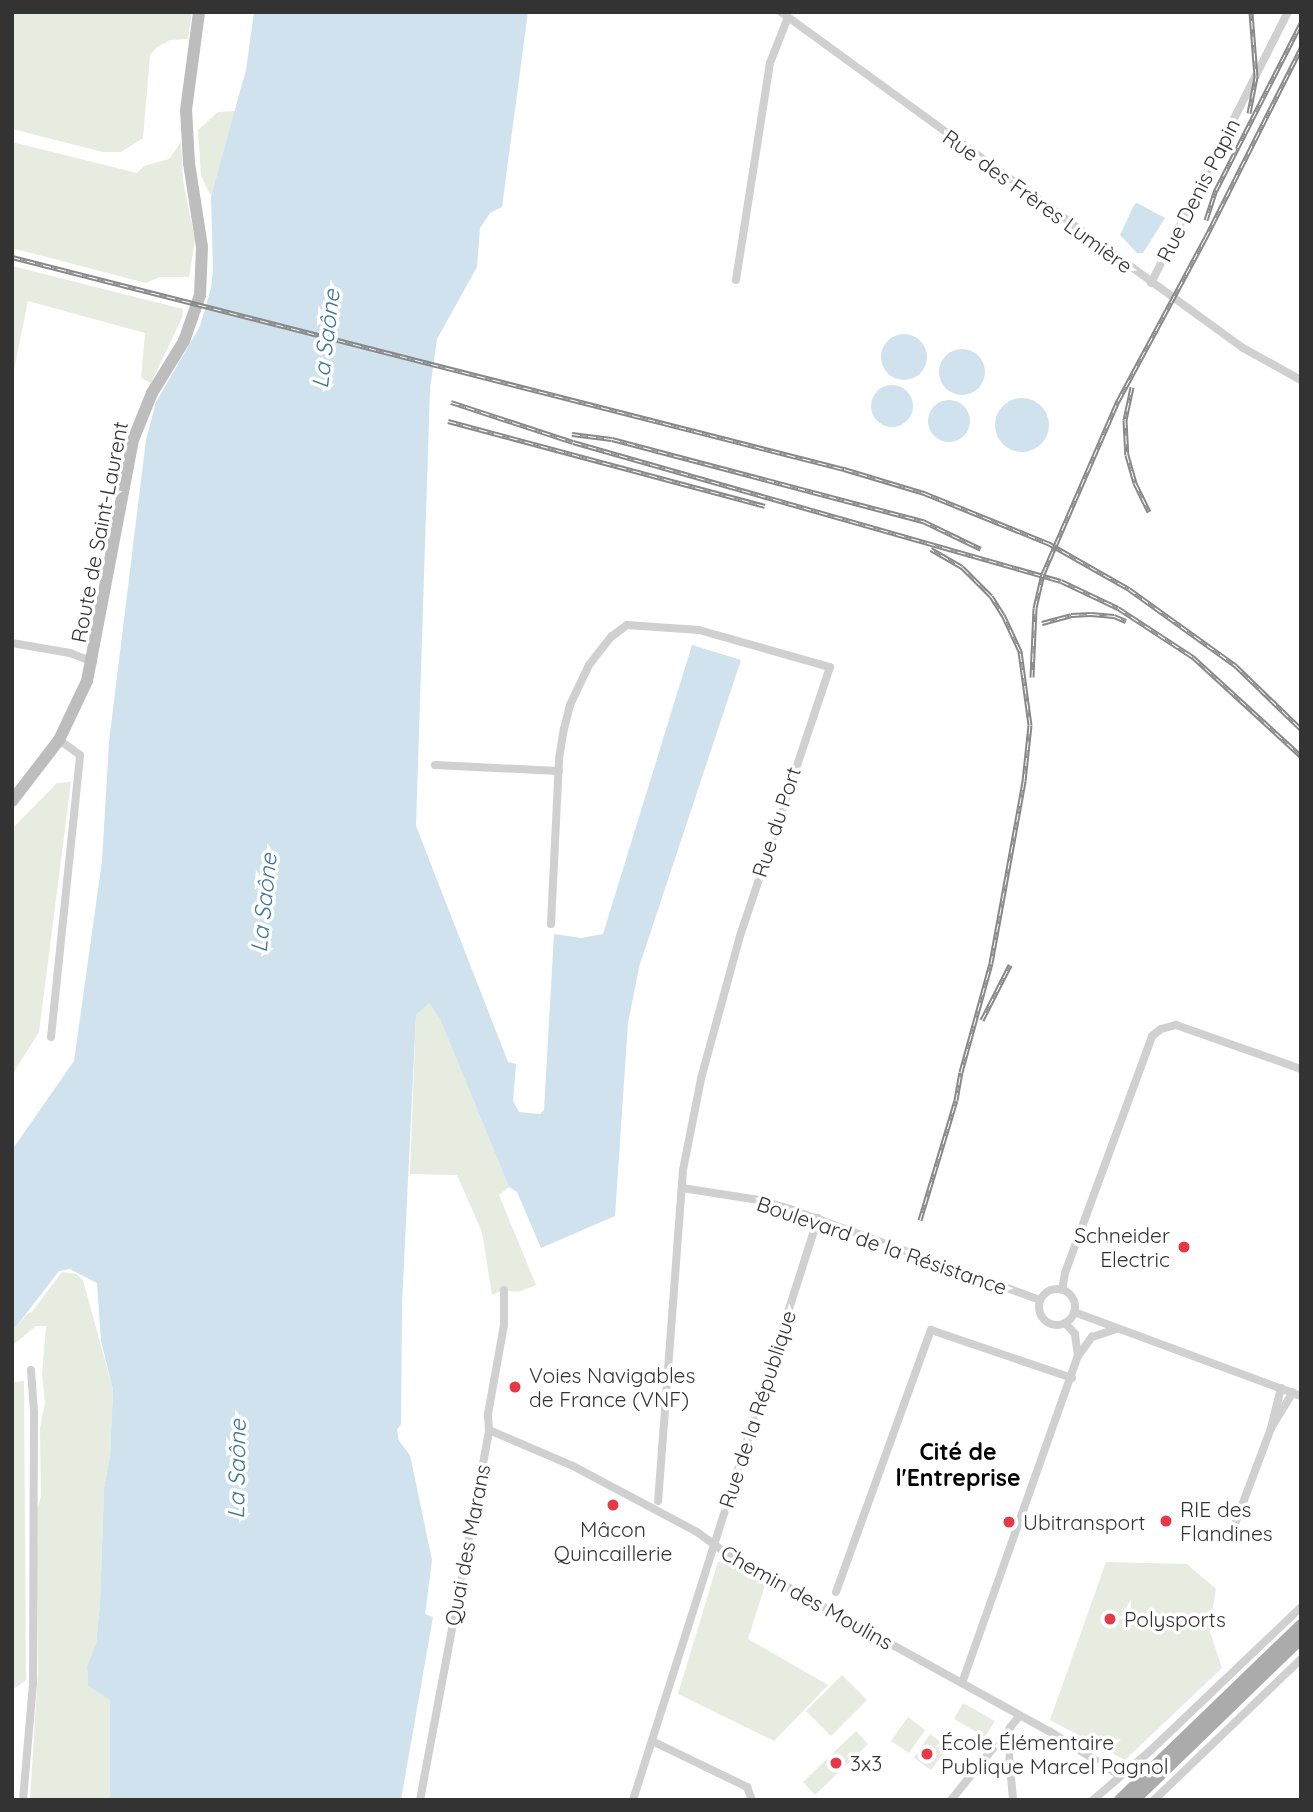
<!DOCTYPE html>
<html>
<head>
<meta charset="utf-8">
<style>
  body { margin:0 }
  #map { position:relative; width:1313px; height:1812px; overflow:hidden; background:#fff; font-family:Quicksand,sans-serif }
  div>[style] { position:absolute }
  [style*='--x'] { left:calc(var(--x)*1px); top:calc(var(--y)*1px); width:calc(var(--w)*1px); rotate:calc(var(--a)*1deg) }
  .green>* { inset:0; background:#e6ecdf }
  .water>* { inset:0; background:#cfe2ee }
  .round { border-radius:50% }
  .minor>* { height:8px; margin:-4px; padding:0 4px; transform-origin:4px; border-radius:4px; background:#d0d0d0 }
  .minor>.ring { margin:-4px; padding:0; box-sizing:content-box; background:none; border:8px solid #d0d0d0; border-radius:50% }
  .secondary>* { height:12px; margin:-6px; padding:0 6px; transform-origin:6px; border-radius:6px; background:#bdbdbd }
  .primary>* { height:12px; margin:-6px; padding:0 6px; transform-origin:6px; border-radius:6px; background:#ababab }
  .rail>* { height:5px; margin-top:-2.5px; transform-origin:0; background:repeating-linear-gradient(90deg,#fff 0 8px,#888 0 16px); box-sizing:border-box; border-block:2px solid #888 }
  .dots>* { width:19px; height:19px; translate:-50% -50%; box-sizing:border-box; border:4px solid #fff; border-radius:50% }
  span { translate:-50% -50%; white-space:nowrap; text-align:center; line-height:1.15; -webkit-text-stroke:7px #fff; paint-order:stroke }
  .street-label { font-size:21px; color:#333 }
  .poi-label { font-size:21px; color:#333 }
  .right { translate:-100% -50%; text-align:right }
  .left { translate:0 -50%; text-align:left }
  .water-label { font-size:23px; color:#3f7597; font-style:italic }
  .neighbourhood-label { font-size:23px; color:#000; font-weight:700 }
  .frame { position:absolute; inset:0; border:14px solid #333; pointer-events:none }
</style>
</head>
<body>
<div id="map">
  <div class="green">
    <div style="clip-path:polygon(12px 12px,192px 12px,188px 39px,170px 40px,157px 47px,150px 55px,143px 138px,121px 152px,103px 152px,12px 129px)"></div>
    <div style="clip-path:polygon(235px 111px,211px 196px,201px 176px,198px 130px,218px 112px)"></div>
    <div style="clip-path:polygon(12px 142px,137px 173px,144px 166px,169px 159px,181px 142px,183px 181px,195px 240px,189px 277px,160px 277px,146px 283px,12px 248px)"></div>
    <div style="clip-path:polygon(12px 266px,183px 309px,182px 318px,151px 383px,141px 378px,145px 333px,28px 301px,12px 379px)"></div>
    <div style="clip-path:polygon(71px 782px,39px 1032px,12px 1075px,12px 829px,57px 783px)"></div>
    <div style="clip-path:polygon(429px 1003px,440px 1019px,509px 1187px,499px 1195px,536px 1285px,518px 1292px,504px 1290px,492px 1295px,482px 1232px,457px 1175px,410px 1174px,416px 1015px)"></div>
    <div style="clip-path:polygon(62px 1272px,76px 1274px,83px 1280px,113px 1390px,110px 1456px,104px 1488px,100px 1604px,96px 1644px,87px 1666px,88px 1686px,110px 1699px,110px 1800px,30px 1800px,38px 1671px,36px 1514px,41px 1496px,40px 1428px,45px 1403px,42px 1374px,46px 1326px,36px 1326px,12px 1346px,12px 1332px,27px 1314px,32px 1312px)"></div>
    <div style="clip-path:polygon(24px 1381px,26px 1680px,12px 1690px,12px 1382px)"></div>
    <div style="clip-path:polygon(718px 1562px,729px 1563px,765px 1585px,748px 1639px,828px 1685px,774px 1741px,678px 1694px)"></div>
    <div style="clip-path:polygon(1106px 1562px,1187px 1564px,1216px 1589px,1209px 1629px,1222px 1668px,1125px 1760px,1050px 1720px)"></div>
    <div style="clip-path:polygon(842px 1675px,867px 1700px,831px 1736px,806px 1711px)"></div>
    <div style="clip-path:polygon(963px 1703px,995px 1721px,985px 1737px,954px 1719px)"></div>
    <div style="clip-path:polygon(908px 1717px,925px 1730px,909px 1753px,891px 1741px)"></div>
    <div style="clip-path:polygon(856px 1731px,868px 1744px,815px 1795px,803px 1782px)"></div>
    <div style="clip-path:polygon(930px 1734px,948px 1747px,931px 1770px,914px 1758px)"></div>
  </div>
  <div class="water">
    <div style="clip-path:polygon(254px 12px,528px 12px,502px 207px,490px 213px,480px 228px,477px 267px,437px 339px,430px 389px,416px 826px,508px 1062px,516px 1064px,513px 1101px,519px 1112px,540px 1114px,544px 1110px,554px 934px,581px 938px,603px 934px,692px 645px,741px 660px,639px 967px,628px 1023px,615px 1216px,541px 1248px,517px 1192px,509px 1187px,440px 1019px,429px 1003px,416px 1015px,402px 1304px,401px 1424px,397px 1430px,399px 1441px,410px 1455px,432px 1560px,425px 1614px,433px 1617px,401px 1800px,110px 1800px,110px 1700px,88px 1686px,87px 1666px,96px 1644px,100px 1604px,104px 1488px,110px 1456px,113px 1390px,101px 1341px,97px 1283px,70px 1269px,59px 1271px,12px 1332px,12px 1150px,74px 1061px,102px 861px,109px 742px,146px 440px,156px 402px,200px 326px,211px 288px,213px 270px,211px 196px,246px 70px)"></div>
    <div style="clip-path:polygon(1137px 203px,1165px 218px,1143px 253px,1137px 253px,1120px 235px,1134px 205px)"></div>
    <div class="round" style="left:881px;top:334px;width:46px;height:46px"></div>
    <div class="round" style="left:939px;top:349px;width:46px;height:46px"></div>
    <div class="round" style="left:871px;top:385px;width:42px;height:42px"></div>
    <div class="round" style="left:995px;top:398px;width:54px;height:54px"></div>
    <div class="round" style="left:928px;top:400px;width:42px;height:42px"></div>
  </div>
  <div class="minor">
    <div style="--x:781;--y:12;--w:571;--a:36.03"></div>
    <div style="--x:1243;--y:348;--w:66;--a:28.9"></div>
    <div style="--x:736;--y:280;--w:220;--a:-81.1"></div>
    <div style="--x:770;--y:63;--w:49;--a:-68.6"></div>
    <div style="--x:1151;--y:283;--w:304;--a:-63.2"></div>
    <div style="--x:12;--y:643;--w:59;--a:9.8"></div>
    <div style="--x:70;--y:653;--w:25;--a:21"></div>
    <div style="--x:435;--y:765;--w:124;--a:2.8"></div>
    <div style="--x:551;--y:924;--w:165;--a:-87.2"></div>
    <div style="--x:559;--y:759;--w:30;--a:-81"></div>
    <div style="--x:564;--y:729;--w:25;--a:-76"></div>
    <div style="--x:570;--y:705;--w:44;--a:-64.6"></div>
    <div style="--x:589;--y:665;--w:36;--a:-52"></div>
    <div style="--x:611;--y:637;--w:20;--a:-37"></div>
    <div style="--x:627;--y:625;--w:72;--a:4"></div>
    <div style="--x:699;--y:630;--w:136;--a:15.8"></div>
    <div style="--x:830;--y:667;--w:284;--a:108.5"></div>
    <div style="--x:740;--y:936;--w:148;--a:105.3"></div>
    <div style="--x:701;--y:1079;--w:93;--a:101.2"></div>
    <div style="--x:683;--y:1170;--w:332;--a:94.3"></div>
    <div style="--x:51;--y:1037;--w:283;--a:-84.1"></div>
    <div style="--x:80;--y:755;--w:26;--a:-144"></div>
    <div style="--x:682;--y:1188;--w:78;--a:8.9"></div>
    <div style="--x:759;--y:1200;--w:32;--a:16"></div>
    <div style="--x:790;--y:1209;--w:266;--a:20"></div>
    <div class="ring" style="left:1039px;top:1289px;width:28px;height:28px"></div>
    <div style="--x:1062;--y:1290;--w:17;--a:-80"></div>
    <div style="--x:1065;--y:1273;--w:252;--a:-69.8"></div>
    <div style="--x:1152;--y:1036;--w:11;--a:-38"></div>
    <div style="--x:1161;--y:1029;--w:16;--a:-15"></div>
    <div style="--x:1176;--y:1025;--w:133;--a:19.4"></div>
    <div style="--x:1074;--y:1312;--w:242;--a:20.3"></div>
    <div style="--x:1078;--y:1356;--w:24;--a:-54"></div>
    <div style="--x:1092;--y:1337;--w:26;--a:-18"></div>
    <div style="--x:1281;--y:1388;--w:41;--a:104"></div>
    <div style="--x:1271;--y:1428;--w:42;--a:-58.6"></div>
    <div style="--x:489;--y:1430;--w:91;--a:23.2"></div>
    <div style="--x:573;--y:1466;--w:140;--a:28"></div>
    <div style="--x:697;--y:1532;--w:36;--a:36"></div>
    <div style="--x:726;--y:1553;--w:369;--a:28.9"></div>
    <div style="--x:1049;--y:1731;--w:83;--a:32.2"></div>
    <div style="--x:1235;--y:1524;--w:103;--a:-69.4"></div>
    <div style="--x:836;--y:1592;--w:279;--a:-70.1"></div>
    <div style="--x:931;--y:1330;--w:149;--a:18.8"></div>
    <div style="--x:962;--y:1683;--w:347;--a:-70.5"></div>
    <div style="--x:1078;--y:1356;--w:22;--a:-98"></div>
    <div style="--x:1075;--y:1334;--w:15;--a:-132"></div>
    <div style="--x:652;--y:1741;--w:106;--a:25.8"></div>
    <div style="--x:747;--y:1787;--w:14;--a:69"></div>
    <div style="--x:1009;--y:1754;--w:46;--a:85"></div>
    <div style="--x:23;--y:1800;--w:116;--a:-85.1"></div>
    <div style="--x:33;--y:1684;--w:272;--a:-89.8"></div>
    <div style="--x:34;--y:1412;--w:42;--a:-94.1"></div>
    <div style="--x:420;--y:1800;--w:376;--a:-79.4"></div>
    <div style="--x:489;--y:1430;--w:16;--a:-94"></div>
    <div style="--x:488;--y:1414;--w:90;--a:-79.8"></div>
    <div style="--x:504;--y:1325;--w:35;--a:-90"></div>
    <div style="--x:633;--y:1800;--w:611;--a:-72.37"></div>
    <div style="--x:951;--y:1800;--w:109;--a:-50.9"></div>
    <div style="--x:1093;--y:1800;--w:75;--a:-40.7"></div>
    <div style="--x:1150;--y:1751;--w:209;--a:-43.6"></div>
    <div style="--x:1154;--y:1800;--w:204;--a:-43.8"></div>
  </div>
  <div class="secondary">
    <div style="--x:12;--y:801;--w:77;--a:-52.4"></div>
    <div style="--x:59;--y:740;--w:65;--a:-64.6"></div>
    <div style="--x:87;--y:681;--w:245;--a:-79.2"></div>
    <div style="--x:133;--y:440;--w:51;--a:-68"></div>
    <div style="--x:152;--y:393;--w:61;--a:-58.4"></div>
    <div style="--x:184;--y:341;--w:49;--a:-70.8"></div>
    <div style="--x:200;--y:295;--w:48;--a:-87.6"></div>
    <div style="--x:202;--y:247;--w:85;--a:-98.8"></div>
    <div style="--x:189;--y:163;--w:53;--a:-93.2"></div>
    <div style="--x:186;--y:110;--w:99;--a:-82.4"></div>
  </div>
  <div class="primary">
    <div style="--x:1120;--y:1800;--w:252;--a:-44"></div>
    <div style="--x:1134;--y:1800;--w:233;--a:-44.1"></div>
  </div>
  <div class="rail">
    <div style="--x:1249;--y:113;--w:38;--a:-79"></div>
    <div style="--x:1256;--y:76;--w:64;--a:-94.5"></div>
    <div style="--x:1206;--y:220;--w:32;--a:-72"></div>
    <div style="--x:1216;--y:190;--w:187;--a:-63"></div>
    <div style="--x:12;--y:257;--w:859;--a:14.3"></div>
    <div style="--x:844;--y:469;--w:84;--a:16.7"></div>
    <div style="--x:924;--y:493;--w:134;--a:22"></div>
    <div style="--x:1048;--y:543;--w:93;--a:29.6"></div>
    <div style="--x:1129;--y:589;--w:132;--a:35.7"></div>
    <div style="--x:1236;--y:666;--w:91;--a:44.1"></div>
    <div style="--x:1132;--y:387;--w:34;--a:102"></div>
    <div style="--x:1125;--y:420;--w:35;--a:87"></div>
    <div style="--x:1127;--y:455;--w:29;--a:74"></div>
    <div style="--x:1135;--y:483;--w:32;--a:64"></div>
    <div style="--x:451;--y:402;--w:128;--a:18.2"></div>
    <div style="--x:573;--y:442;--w:507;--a:15.9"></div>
    <div style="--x:1061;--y:581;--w:63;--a:25.3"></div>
    <div style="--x:1118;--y:608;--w:90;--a:33.2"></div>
    <div style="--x:1193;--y:657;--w:147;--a:42.5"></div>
    <div style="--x:448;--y:421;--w:328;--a:15"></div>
    <div style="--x:572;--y:434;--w:40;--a:7.1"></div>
    <div style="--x:612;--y:439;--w:322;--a:14.8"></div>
    <div style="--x:923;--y:521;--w:64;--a:25.8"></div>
    <div style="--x:1042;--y:623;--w:30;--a:-15"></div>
    <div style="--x:1071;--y:615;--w:20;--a:-3"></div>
    <div style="--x:1091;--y:614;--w:23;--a:5"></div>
    <div style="--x:1114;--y:616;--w:13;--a:23"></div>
    <div style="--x:1032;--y:677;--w:69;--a:-87.5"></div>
    <div style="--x:1035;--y:608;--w:35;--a:-77"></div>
    <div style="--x:1043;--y:574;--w:189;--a:-66.6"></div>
    <div style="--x:1118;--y:401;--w:184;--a:-61.8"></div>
    <div style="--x:1205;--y:239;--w:214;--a:-63.3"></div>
    <div style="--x:982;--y:1020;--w:62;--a:-63"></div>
    <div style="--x:920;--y:1220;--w:125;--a:-73.3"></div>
    <div style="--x:956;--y:1100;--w:28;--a:-80"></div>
    <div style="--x:961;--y:1072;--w:113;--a:-74.6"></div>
    <div style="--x:991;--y:963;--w:185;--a:-79.7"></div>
    <div style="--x:1024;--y:781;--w:56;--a:-83.9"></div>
    <div style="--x:1030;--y:725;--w:75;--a:-97.7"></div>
    <div style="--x:1020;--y:651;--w:40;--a:-115"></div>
    <div style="--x:1003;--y:615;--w:22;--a:-122"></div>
    <div style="--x:991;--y:596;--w:41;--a:-135"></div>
    <div style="--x:962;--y:567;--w:36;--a:-150"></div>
  </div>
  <div class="dots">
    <div style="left:1184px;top:1247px;background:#e63946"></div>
    <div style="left:515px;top:1387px;background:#e63946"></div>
    <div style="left:613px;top:1505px;background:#e63946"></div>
    <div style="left:1166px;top:1521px;background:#e63946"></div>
    <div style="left:1009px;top:1522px;background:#e63946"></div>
    <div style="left:1110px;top:1619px;background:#e63946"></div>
    <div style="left:927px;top:1754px;background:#e63946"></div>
    <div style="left:836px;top:1763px;background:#e63946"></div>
  </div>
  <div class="street-label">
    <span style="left:1198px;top:190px;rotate:-63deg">Rue Denis Papin</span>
    <span style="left:1038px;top:201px;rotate:36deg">Rue des Frères Lumière</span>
    <span style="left:99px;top:532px;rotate:-79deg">Route de Saint-Laurent</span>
    <span style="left:776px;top:822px;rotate:-72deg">Rue du Port</span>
    <span style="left:882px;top:1245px;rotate:19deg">Boulevard de la Résistance</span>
    <span style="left:757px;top:1409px;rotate:-72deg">Rue de la République</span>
    <span style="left:467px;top:1545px;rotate:-79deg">Quai des Marans</span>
    <span style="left:807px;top:1597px;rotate:29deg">Chemin des Moulins</span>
  </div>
  <div class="poi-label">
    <span class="right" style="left:1170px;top:1247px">Schneider<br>Electric</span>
    <span class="left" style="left:529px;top:1387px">Voies Navigables<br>de France (VNF)</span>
    <span class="left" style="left:1180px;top:1521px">RIE des<br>Flandines</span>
    <span class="left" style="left:1023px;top:1522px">Ubitransport</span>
    <span style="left:613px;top:1541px">Mâcon<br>Quincaillerie</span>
    <span class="left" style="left:1124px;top:1619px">Polysports</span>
    <span class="left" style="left:941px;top:1754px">École Élémentaire<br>Publique Marcel Pagnol</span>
    <span class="left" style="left:850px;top:1763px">3x3</span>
  </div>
  <div class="water-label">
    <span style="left:326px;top:339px;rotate:-83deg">La Saône</span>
    <span style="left:264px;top:903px;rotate:-84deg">La Saône</span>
    <span style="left:237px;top:1469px;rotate:-89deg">La Saône</span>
  </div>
  <div class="neighbourhood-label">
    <span style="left:958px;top:1465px">Cité de<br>l'Entreprise</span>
  </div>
  <div class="frame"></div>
</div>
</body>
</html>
